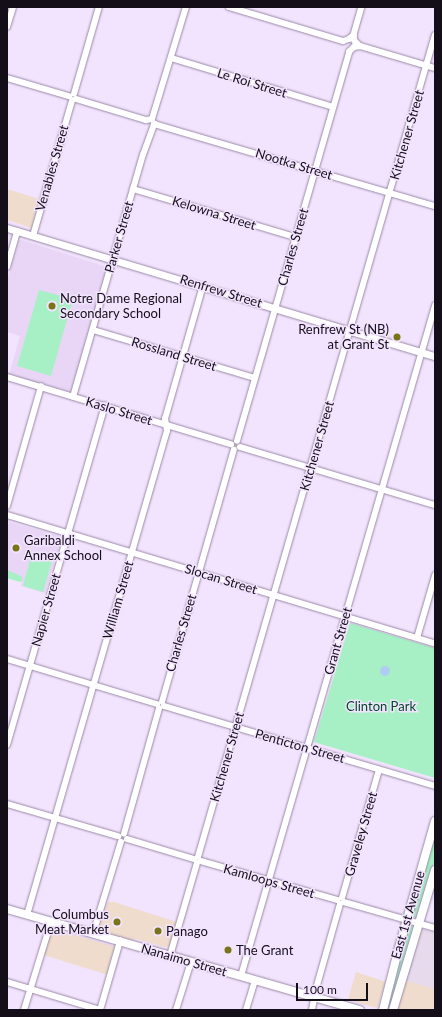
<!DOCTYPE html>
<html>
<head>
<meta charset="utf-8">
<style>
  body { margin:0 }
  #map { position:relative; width:442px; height:1017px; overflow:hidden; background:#f2e3fe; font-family:Lato,sans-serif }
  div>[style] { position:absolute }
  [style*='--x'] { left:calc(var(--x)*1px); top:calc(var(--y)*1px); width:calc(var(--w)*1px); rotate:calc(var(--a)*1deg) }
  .commercial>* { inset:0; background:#efdccc }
  .industrial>* { inset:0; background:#e8daed }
  .built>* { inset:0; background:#e9d6f6 }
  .green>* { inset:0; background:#a7f0c5 }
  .water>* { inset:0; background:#afccf4 }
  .round { border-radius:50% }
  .roads { filter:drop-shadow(0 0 1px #9a89a7) drop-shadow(0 0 1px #9a89a7) }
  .minor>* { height:5.5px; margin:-2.75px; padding:0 2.75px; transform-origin:2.75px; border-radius:2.75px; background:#fff }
  .tertiary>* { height:7px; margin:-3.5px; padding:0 3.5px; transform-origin:3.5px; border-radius:3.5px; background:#fff }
  .secondary>* { height:8px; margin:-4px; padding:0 4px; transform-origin:4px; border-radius:4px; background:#fff }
  .dots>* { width:11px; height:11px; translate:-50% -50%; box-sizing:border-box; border:2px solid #f2e3fe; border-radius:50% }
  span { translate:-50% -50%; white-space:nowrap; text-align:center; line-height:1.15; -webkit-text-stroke:3px #f2e3fe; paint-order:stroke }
  .street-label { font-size:13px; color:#140e19 }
  .poi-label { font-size:13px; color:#140e19 }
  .left { translate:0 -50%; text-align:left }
  .right { translate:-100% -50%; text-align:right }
  .park-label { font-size:13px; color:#004628 }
  .frame { position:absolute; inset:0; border:8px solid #140e19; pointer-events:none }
  .scale { position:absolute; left:296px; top:983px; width:72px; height:18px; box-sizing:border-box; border:2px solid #140e19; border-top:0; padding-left:5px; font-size:12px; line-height:14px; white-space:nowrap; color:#140e19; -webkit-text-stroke:3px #f2e3fe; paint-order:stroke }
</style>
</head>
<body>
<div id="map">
  <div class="commercial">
    <div style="clip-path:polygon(7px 189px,39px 199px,32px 228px,7px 220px)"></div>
    <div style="clip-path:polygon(108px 902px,114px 902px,177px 922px,169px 946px,165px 947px,136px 939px,132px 940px,100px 931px,101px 922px)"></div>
    <div style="clip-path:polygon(56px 930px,113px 946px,115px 949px,108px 975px,44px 955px,51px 933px)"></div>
    <div style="clip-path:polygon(356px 972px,386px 982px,377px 1008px,348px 1000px)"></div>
    <div style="clip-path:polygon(405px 980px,435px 989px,435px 1010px,397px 1010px)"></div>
  </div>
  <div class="industrial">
    <div style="clip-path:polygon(421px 929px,435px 932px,435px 989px,405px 980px)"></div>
  </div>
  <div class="built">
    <div style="clip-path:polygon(19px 240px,22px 240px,107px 267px,72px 390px,70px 392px,9px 375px,20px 336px,7px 332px,7px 280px)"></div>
    <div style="clip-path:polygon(9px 522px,62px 537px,45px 593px,21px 586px,22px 582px,7px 578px,7px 529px)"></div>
  </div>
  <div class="green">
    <div style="clip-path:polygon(39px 290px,73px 299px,51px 376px,17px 366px)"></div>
    <div style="clip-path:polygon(32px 552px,53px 558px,43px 592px,23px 586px)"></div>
    <div style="clip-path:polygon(7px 570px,21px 576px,23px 580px,20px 582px,7px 578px)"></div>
    <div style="clip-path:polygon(350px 623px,435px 648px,435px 778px,314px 742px)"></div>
    <div style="clip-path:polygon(435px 830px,435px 859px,418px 918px,410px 916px)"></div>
    <div style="clip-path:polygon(412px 925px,414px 927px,390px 1009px,388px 1008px,396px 969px,409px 926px)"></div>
  </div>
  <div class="water">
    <div class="round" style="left:380px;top:666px;width:10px;height:10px"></div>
  </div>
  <div class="roads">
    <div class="minor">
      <div style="--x:229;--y:7;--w:119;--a:16.6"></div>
      <div style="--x:343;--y:41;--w:6;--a:-18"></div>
      <div style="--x:349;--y:39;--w:6;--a:-39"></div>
      <div style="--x:362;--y:7;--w:29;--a:106"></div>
      <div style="--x:354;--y:35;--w:6;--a:81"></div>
      <div style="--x:355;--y:41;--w:7;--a:45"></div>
      <div style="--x:360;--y:46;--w:78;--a:16.3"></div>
      <div style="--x:7;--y:27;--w:21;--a:-73"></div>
      <div style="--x:171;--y:58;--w:169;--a:16.8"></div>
      <div style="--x:7;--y:78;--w:65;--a:16.2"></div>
      <div style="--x:74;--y:94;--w:91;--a:-74"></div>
      <div style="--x:76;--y:99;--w:73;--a:16.7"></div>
      <div style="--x:146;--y:120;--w:6;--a:-9"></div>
      <div style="--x:152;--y:119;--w:117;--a:-73.1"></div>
      <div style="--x:133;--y:189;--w:169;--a:16.5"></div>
      <div style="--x:33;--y:236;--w:141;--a:-73.9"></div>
      <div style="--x:7;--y:267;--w:37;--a:-74"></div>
      <div style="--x:93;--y:330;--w:169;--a:16.5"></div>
      <div style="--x:7;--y:377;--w:234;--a:16.7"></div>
      <div style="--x:73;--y:397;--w:252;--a:-73.9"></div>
      <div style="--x:143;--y:155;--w:33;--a:-70"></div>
      <div style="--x:154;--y:124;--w:293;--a:16.3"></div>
      <div style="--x:237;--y:441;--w:405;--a:-73.9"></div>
      <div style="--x:349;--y:52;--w:7;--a:-45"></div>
      <div style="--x:354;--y:47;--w:6;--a:-9"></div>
      <div style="--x:240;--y:447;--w:203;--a:16.6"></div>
      <div style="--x:7;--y:506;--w:124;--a:-74.1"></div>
      <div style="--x:7;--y:515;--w:447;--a:16.7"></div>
      <div style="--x:417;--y:638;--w:65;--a:-73.8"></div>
      <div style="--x:7;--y:659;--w:157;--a:16.7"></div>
      <div style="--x:162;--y:702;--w:262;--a:-74.1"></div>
      <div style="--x:164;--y:706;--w:283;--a:16.4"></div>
      <div style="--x:7;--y:745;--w:353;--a:-73.9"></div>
      <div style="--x:7;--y:804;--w:116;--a:16.1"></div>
      <div style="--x:124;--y:834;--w:130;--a:-74.4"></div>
      <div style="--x:127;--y:839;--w:70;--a:16.6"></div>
      <div style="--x:198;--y:857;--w:855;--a:-73.92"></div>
      <div style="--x:201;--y:861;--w:142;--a:15.9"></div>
      <div style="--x:342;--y:898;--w:133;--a:-73.9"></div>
      <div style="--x:344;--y:902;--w:95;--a:15.9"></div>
      <div style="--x:27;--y:915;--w:504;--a:-73.87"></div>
      <div style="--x:167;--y:431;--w:12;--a:-99"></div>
      <div style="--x:165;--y:419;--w:138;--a:-74.1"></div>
      <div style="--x:93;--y:934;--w:96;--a:-73.1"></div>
      <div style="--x:170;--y:956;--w:97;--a:-73.8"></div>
      <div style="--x:241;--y:976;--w:698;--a:-73.85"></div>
      <div style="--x:7;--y:982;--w:94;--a:16.7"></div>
      <div style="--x:101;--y:1007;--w:69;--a:-73.9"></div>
      <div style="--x:24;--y:1010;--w:92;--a:-72.9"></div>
      <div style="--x:176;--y:1010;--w:50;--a:-72.6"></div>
      <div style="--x:246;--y:1010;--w:30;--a:-73"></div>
      <div style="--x:312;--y:1010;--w:21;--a:-79"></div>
      <div style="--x:316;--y:989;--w:88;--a:-74.2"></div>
    </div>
    <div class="tertiary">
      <div style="--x:7;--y:228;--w:447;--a:16.7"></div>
    </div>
    <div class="secondary">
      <div style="--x:7;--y:909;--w:367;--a:16"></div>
      <div style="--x:383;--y:1010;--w:61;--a:-75.7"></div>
      <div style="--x:398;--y:951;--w:135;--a:-74.1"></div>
      <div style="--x:393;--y:1010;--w:146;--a:-73.3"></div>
    </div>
  </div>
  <div class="dots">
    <div style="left:52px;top:306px;background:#787417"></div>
    <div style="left:397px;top:337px;background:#787417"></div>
    <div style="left:16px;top:548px;background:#787417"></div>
    <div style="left:117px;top:922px;background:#787417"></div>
    <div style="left:158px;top:931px;background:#787417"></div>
    <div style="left:228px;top:950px;background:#787417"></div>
  </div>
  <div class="street-label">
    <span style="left:252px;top:83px;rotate:17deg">Le Roi Street</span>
    <span style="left:407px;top:135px;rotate:-74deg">Kitchener Street</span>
    <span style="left:294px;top:164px;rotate:17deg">Nootka Street</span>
    <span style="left:52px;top:168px;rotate:-74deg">Venables Street</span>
    <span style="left:214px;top:213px;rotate:17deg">Kelowna Street</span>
    <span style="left:119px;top:237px;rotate:-74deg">Parker Street</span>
    <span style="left:293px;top:247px;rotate:-74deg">Charles Street</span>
    <span style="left:221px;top:291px;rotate:17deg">Renfrew Street</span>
    <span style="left:174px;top:354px;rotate:17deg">Rossland Street</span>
    <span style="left:119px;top:411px;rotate:17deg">Kaslo Street</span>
    <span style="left:317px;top:446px;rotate:-74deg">Kitchener Street</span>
    <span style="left:221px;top:579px;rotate:17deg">Slocan Street</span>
    <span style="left:118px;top:600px;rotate:-74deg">William Street</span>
    <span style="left:46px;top:610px;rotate:-74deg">Napier Street</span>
    <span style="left:181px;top:633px;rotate:-74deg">Charles Street</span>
    <span style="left:338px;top:641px;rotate:-74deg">Grant Street</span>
    <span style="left:300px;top:746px;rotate:16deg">Penticton Street</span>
    <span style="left:227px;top:757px;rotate:-74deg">Kitchener Street</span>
    <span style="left:361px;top:834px;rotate:-74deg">Graveley Street</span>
    <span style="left:269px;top:881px;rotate:16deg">Kamloops Street</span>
    <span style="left:408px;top:915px;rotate:-74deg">East 1st Avenue</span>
    <span style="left:184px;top:960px;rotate:16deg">Nanaimo Street</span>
  </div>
  <div class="poi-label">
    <span class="left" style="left:60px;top:306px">Notre Dame Regional<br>Secondary School</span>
    <span class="right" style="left:389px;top:337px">Renfrew St (NB)<br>at Grant St</span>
    <span class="left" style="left:24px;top:548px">Garibaldi<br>Annex School</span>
    <span class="right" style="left:109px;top:922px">Columbus<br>Meat Market</span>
    <span class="left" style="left:166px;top:931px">Panago</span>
    <span class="left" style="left:236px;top:950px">The Grant</span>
  </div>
  <div class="park-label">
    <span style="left:381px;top:706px">Clinton Park</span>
  </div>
  <div class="frame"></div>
  <div class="scale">100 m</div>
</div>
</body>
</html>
